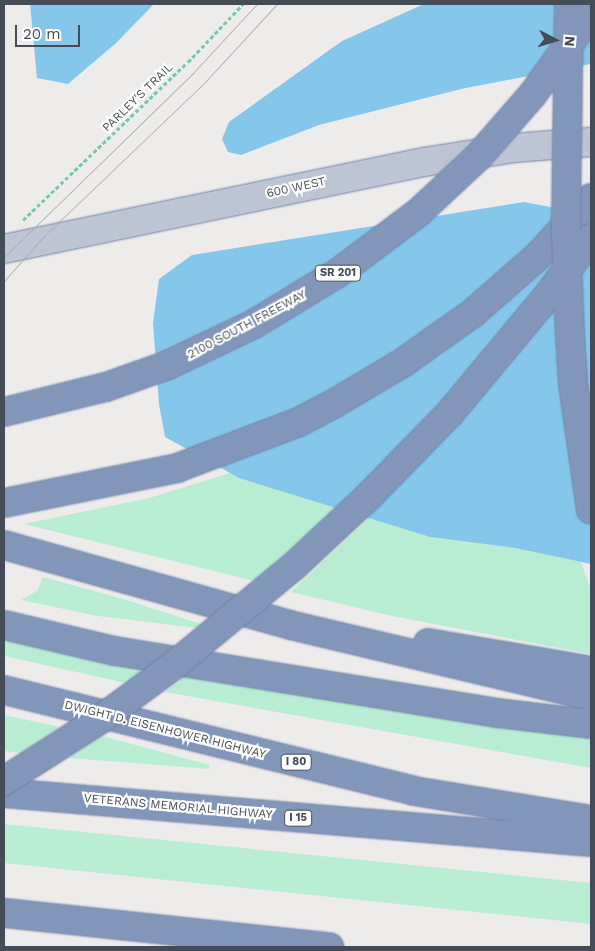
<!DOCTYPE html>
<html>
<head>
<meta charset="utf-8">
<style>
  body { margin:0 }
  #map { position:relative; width:595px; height:951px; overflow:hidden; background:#eeebeb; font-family:"Work Sans",sans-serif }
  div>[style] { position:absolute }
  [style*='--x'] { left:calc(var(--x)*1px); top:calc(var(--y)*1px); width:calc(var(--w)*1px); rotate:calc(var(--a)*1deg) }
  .green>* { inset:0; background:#b8edd4 }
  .water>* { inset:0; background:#85c7ea }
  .path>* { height:3px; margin-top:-1.5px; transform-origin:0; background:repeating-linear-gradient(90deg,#71caaa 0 4px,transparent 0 6.5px) }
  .roads { filter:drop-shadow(0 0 1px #6e81a6) drop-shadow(0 0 1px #6e81a6) }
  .secondary>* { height:28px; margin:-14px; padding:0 14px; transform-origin:14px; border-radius:14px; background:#bdc5d5 }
  .highway>* { height:28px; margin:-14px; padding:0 14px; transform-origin:14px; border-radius:14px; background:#8296ba }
  .tram>* { height:1px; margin:-0.5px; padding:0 0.5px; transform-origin:0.5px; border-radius:0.5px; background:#adafb6 }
  .bridges { filter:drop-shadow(0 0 1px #6e81a6) drop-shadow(0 0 1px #6e81a6) }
  .highway-bridge>* { height:28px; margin:-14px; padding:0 14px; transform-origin:14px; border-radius:14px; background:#8296ba }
  span { translate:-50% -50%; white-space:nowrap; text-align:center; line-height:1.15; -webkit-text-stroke:4.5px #fff; paint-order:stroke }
  .shield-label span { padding:1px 4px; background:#fff; border:1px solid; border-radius:4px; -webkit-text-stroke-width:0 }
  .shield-label { font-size:11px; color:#444c58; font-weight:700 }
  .street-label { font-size:12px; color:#444c58 }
  .frame { position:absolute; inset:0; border:5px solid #444c58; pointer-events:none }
  .north { position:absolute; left:530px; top:15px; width:50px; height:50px; -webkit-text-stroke:4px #fff; paint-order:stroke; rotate:95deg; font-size:14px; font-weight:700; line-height:20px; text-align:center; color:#444c58 }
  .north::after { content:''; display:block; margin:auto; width:18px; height:22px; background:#444c58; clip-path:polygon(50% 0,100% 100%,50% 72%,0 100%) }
  .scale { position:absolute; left:15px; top:25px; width:65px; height:22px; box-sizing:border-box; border:2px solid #444c58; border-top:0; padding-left:6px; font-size:15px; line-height:18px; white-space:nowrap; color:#444c58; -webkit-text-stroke:4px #fff; paint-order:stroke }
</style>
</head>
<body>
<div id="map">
  <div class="green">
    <div style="clip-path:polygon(230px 473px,338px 508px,254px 581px,24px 524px,149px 498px)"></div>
    <div style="clip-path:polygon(369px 518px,430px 537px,516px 548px,581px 562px,591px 590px,591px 654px,392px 616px,291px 592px)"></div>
    <div style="clip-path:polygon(43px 577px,123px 599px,201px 624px,198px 628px,98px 616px,21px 600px,37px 591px)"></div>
    <div style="clip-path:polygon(4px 627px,159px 658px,126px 683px,4px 656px)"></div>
    <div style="clip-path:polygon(199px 666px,591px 733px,591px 768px,165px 692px)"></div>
    <div style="clip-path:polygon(4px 715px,60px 727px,21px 753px,4px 751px)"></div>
    <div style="clip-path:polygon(102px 736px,210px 765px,209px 769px,69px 758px)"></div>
    <div style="clip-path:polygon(4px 824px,591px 883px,591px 924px,4px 863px)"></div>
  </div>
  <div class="water">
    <div style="clip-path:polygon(30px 4px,154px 4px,116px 43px,68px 84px,37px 78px)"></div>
    <div style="clip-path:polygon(424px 4px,591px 4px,591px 64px,461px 89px,319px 125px,241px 155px,228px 152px,222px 139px,229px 122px,342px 41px)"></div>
    <div style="clip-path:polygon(524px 202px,591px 215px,591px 564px,515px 548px,430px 537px,239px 478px,165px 437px,159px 404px,153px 323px,159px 279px,192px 255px)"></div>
  </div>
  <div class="path">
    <div style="--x:23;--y:220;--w:228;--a:-43.8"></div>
    <div style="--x:188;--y:62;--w:80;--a:-46.5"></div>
  </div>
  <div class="roads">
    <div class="secondary">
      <div style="--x:4;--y:249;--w:429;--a:-11.7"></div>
      <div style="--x:424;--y:162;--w:90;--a:-8.9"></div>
      <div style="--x:513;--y:148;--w:78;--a:-4.4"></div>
    </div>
    <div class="highway">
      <div style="--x:4;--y:503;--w:177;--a:-11.4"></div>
      <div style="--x:177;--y:468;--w:130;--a:-20.7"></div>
      <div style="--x:299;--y:422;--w:41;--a:-27.8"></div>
      <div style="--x:335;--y:403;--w:77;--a:-30.6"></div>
      <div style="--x:401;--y:364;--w:88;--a:-35.3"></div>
      <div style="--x:473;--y:313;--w:88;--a:-41.3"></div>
      <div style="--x:539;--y:255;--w:77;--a:-47.6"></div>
      <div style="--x:4;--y:545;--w:297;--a:15.6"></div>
      <div style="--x:290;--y:625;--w:309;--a:13.3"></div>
      <div style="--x:4;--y:625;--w:114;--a:13.2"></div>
      <div style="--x:115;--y:651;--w:387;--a:9.2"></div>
      <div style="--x:497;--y:713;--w:95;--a:6.7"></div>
      <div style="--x:428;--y:643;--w:165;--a:9.7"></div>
      <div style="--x:4;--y:690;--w:422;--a:13.8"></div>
      <div style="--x:414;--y:791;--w:179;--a:9.3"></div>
      <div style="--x:4;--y:793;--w:589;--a:4.77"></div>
      <div style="--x:4;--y:913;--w:327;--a:6"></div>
    </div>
  </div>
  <div class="tram">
    <div style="--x:4;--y:257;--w:264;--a:-44.2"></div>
    <div style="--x:193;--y:73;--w:94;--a:-47.2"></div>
    <div style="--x:4;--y:281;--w:59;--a:-48.4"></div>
    <div style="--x:43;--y:237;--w:224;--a:-43.7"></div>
    <div style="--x:205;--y:82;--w:106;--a:-47.3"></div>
  </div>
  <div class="bridges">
    <div class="highway-bridge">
      <div style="--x:569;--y:4;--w:228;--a:90.8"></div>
      <div style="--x:566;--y:232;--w:103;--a:87.8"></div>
      <div style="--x:570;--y:335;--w:48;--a:86.4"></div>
      <div style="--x:573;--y:383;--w:128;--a:81.9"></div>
      <div style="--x:4;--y:412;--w:105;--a:-13.8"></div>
      <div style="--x:106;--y:387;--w:66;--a:-19.5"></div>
      <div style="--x:168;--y:365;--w:95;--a:-25.5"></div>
      <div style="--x:254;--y:324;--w:98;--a:-31.3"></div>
      <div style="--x:338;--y:273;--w:101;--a:-37"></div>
      <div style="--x:419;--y:212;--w:81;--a:-43"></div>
      <div style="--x:478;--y:157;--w:84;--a:-48.9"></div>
      <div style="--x:533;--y:94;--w:99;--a:-54.1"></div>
      <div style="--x:4;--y:781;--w:112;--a:-32.6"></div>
      <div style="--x:98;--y:721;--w:93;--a:-36.3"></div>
      <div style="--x:173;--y:666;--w:157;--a:-39.6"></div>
      <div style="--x:294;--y:566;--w:103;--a:-43"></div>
      <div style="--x:369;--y:496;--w:116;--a:-45.7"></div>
      <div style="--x:450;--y:413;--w:155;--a:-50.2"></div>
      <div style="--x:549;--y:294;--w:70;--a:-53.1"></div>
    </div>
  </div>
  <div class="shield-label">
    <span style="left:338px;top:273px">SR 201</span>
    <span style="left:296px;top:762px">I 80</span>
    <span style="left:298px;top:818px">I 15</span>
  </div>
  <div class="street-label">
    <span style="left:138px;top:98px;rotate:-44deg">PARLEY'S TRAIL</span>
    <span style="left:296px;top:188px;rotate:-12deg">600 WEST</span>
    <span style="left:247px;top:325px;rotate:-28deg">2100 SOUTH FREEWAY</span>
    <span style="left:165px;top:730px;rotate:14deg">DWIGHT D. EISENHOWER HIGHWAY</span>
    <span style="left:178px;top:807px;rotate:5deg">VETERANS MEMORIAL HIGHWAY</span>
  </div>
  <div class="frame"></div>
  <div class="north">N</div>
  <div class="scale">20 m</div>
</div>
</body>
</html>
